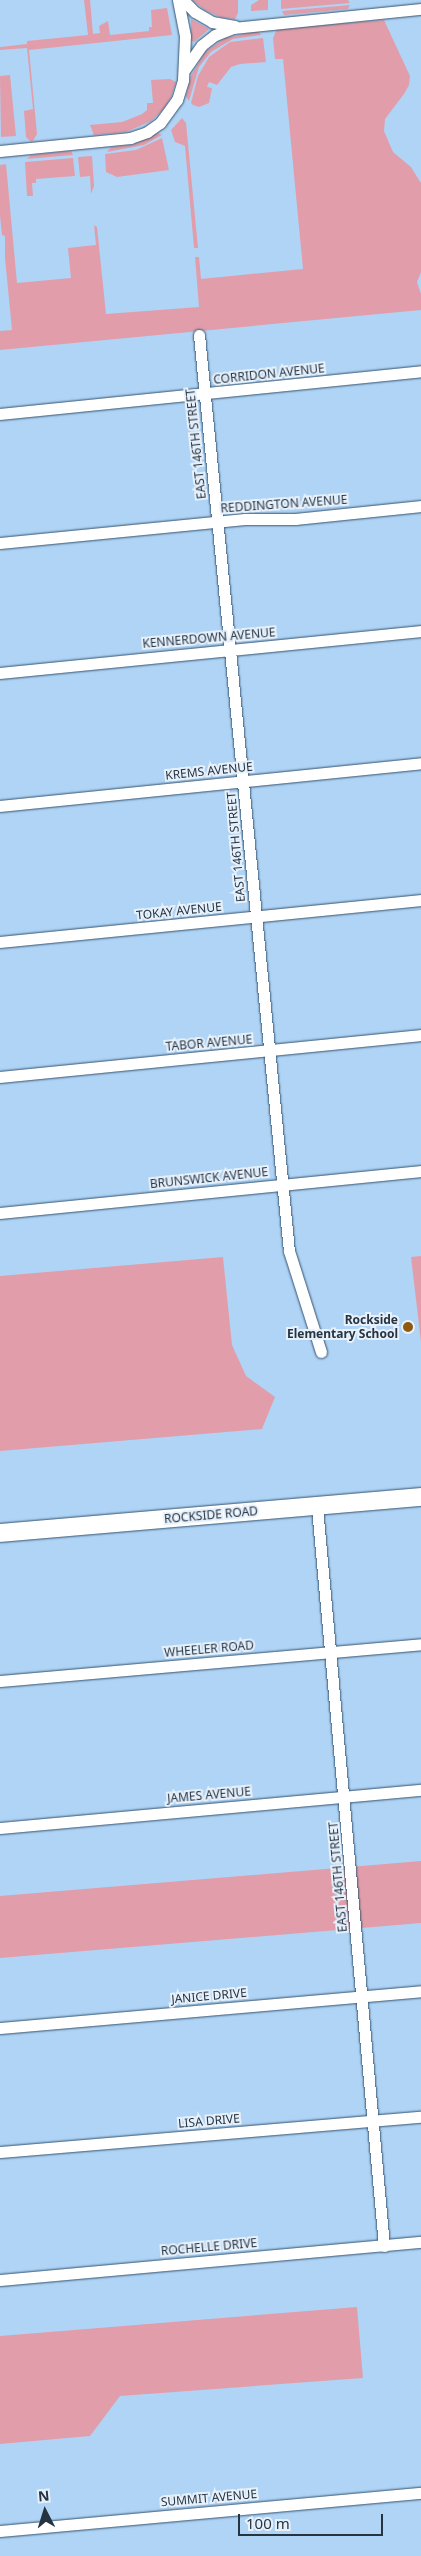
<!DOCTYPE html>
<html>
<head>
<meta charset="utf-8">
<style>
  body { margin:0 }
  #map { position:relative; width:421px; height:2556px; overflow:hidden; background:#b0d4f5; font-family:"Noto Sans",sans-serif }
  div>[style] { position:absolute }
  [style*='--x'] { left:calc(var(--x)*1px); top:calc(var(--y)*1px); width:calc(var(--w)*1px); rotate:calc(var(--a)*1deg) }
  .green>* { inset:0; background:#e19eaa }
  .roads { filter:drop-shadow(0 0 1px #345370) drop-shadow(0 0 1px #345370) }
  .street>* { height:11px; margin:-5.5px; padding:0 5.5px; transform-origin:5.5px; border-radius:5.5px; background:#fff }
  .primary>* { height:18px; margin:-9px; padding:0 9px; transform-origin:9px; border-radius:9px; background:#fff }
  .dots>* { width:14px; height:14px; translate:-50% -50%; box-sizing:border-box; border:2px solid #e7f1fc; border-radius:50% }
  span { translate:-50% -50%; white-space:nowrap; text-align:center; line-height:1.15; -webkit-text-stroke:4px #e7f1fc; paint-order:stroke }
  .street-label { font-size:12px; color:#263442 }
  .poi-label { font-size:12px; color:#263442; font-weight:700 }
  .right { translate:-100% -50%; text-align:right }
  .north { position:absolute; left:20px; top:2486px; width:50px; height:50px; -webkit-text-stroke:4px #e7f1fc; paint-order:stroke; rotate:355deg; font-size:14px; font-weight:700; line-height:20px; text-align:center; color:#263442 }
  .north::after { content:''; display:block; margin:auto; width:18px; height:22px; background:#263442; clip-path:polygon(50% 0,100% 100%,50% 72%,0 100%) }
  .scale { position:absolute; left:238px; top:2514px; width:145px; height:22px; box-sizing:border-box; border:2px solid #263442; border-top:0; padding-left:6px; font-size:15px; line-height:18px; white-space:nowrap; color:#263442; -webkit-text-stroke:4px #e7f1fc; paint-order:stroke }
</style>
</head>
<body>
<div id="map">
  <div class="green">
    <div style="clip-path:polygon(84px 0,90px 0,93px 34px,100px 33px,99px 26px,108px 21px,110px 35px,149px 31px,149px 27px,152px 27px,151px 10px,167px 8px,172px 35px,29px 50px,37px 134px,33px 141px,30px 141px,26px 137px,24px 111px,33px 109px,27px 48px,0 50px,0 47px,27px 44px,27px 41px,88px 35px)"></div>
    <div style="clip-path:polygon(192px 0,238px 0,238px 13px,235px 19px,220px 17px,205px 10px)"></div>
    <div style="clip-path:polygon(259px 0,268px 0,268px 10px,251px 11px,251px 5px)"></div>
    <div style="clip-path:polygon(281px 0,348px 0,350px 3px,281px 9px)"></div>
    <div style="clip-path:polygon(350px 5px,348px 9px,284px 15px,282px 11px)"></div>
    <div style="clip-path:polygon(191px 19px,209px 29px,194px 42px,191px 40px)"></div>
    <div style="clip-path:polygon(384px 20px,410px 76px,409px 85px,404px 94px,385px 119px,384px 131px,393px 152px,411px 167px,421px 183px,421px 272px,417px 282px,421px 294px,421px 310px,0 350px,0 331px,12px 330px,5px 258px,5px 236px,2px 235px,0 216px,0 165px,6px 164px,17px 283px,71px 278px,68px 248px,96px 245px,94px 225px,97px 227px,106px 314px,199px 307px,195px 257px,199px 257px,201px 279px,303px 269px,283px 59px,275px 59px,273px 38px,277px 29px)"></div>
    <div style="clip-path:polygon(258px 31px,261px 35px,233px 39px,211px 52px,199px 67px,189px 101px,186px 96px,191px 76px,205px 52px,225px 38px)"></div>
    <div style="clip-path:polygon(263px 38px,266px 62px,240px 64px,231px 67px,217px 85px,209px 82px,207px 87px,212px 88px,209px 103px,199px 107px,193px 105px,191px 103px,198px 76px,209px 57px,230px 42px)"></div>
    <div style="clip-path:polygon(10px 75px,16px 136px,1px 137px,0 76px)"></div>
    <div style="clip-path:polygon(170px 79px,176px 82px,171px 97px,163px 110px,151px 121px,126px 132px,94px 135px,90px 125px,122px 122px,142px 114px,147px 110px,147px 103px,153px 103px,151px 80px)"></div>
    <div style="clip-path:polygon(182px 118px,186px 123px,198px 248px,194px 248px,185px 146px,175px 142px,171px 130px)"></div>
    <div style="clip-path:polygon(158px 133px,162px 135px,144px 145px,107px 152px,111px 147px,132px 145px)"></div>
    <div style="clip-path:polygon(162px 138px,169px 170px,117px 177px,106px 172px,105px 154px,136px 150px)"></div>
    <div style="clip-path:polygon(71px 151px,73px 155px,27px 159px,31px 155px)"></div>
    <div style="clip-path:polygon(92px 156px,94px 186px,91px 194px,90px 176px,80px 177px,78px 157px)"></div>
    <div style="clip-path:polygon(73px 158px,75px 176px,36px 179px,36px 183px,32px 183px,33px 196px,27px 196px,25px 162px)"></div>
    <div style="clip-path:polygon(421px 1256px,421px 1342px,411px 1257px)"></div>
    <div style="clip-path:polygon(223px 1257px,232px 1345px,246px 1376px,275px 1397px,262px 1429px,0 1451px,0 1276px)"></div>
    <div style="clip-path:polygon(421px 1861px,421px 1923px,0 1958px,0 1896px)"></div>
    <div style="clip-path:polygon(357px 2307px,363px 2378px,120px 2396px,90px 2436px,0 2444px,0 2336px)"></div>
  </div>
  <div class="roads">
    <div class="street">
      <div style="--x:183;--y:0;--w:17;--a:45"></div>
      <div style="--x:195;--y:12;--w:20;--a:30"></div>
      <div style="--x:212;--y:22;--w:23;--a:10"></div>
      <div style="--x:185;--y:69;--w:29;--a:-55"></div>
      <div style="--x:202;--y:45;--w:16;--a:-38"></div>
      <div style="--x:215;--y:35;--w:19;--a:-21"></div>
      <div style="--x:233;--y:28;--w:189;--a:-5.8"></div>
      <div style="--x:0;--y:151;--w:131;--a:-5.7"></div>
      <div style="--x:130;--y:138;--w:18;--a:-19"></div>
      <div style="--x:147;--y:132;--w:16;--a:-35"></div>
      <div style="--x:160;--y:123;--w:29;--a:-54"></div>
      <div style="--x:177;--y:100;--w:21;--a:-73"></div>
      <div style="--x:183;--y:80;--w:44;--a:-87.4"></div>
      <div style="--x:185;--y:36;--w:37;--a:-101"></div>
      <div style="--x:199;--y:335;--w:920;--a:84.39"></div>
      <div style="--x:289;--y:1251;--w:106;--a:72.4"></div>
      <div style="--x:0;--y:414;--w:423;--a:-5.8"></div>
      <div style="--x:0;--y:543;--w:246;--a:-5.6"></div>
      <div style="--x:245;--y:519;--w:50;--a:0"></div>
      <div style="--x:295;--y:519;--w:127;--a:-5.9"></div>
      <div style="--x:0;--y:673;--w:423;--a:-5.7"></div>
      <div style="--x:0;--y:806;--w:423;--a:-5.8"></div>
      <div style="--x:0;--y:942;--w:423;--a:-5.7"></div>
      <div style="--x:0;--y:1077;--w:423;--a:-5.7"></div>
      <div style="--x:0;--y:1213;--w:423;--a:-5.7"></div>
      <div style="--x:317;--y:1507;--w:742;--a:84.82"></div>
      <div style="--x:0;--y:1681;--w:423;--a:-5"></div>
      <div style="--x:0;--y:1828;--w:423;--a:-5.2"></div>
      <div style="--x:0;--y:2028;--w:423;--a:-5"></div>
      <div style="--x:0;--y:2152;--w:422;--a:-4.8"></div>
      <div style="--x:0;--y:2280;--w:423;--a:-5.2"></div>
      <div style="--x:0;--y:2531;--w:423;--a:-5.2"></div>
    </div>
    <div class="primary">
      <div style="--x:0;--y:1533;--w:423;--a:-4.9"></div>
    </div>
  </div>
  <div class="dots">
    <div style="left:408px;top:1327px;background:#8f590e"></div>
  </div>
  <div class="street-label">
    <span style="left:269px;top:374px;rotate:-6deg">CORRIDON AVENUE</span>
    <span style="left:196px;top:444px;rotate:-96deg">EAST 146TH STREET</span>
    <span style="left:284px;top:504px;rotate:-4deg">REDDINGTON AVENUE</span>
    <span style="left:209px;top:638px;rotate:-5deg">KENNERDOWN AVENUE</span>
    <span style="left:209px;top:771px;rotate:-6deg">KREMS AVENUE</span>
    <span style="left:236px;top:847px;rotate:-95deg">EAST 146TH STREET</span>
    <span style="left:179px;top:911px;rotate:-6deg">TOKAY AVENUE</span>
    <span style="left:209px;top:1043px;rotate:-5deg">TABOR AVENUE</span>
    <span style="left:209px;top:1178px;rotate:-6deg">BRUNSWICK AVENUE</span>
    <span style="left:211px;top:1515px;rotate:-5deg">ROCKSIDE ROAD</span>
    <span style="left:209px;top:1649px;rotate:-5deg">WHEELER ROAD</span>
    <span style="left:209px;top:1795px;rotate:-5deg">JAMES AVENUE</span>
    <span style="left:338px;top:1877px;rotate:-95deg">EAST 146TH STREET</span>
    <span style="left:209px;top:1996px;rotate:-5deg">JANICE DRIVE</span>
    <span style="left:209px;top:2121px;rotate:-5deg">LISA DRIVE</span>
    <span style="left:209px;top:2247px;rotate:-5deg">ROCHELLE DRIVE</span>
    <span style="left:209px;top:2498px;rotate:-5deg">SUMMIT AVENUE</span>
  </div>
  <div class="poi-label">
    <span class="right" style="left:398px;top:1327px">Rockside<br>Elementary School</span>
  </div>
  <div class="north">N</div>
  <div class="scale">100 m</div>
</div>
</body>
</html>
